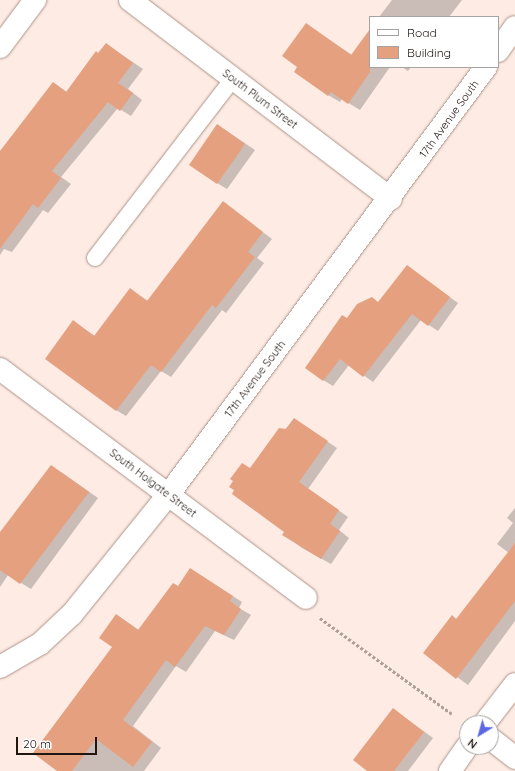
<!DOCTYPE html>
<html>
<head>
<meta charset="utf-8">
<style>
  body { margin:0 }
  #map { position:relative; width:515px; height:771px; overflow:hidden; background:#fdebe4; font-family:Quicksand,sans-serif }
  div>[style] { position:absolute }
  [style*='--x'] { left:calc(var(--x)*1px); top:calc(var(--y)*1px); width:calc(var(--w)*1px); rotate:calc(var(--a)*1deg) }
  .shadow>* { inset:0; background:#0003 }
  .building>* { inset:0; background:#e5a080 }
  .path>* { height:2.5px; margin-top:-1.25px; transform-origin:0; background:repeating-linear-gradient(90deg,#ae9f99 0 3px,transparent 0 5px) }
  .roads { filter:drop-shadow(0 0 1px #ad9387) drop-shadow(0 0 1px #ad9387) }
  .service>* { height:16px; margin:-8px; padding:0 8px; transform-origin:8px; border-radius:8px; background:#fff }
  .minor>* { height:22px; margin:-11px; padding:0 11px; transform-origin:11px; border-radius:11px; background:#fff }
  .tertiary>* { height:22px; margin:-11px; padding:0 11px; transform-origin:11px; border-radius:11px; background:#fff }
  span { translate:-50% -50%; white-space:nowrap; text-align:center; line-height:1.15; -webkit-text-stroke:3px #fff; paint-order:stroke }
  .street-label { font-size:11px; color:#201612 }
  .legend { position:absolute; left:369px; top:16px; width:130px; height:52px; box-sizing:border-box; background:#fff; border:1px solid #a6a2a0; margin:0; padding:5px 7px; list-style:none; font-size:12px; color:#201612 }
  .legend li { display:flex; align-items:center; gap:8px; height:20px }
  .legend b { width:20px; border:1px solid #a6a2a0 }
  .north { position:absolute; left:459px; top:715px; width:40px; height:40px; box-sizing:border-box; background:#fff; border:1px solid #a6a2a0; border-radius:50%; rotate:217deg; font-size:11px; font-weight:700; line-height:16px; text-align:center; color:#201612 }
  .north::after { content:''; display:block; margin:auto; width:14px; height:18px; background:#5d68e0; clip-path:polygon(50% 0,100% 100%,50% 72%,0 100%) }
  .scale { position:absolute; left:16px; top:737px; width:81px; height:18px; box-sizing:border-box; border:2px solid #201612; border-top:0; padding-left:5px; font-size:12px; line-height:14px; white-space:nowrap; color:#201612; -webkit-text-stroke:3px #fff; paint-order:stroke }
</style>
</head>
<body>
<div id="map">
  <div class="shadow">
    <div style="clip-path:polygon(392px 0,462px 0,449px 17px,379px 17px)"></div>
    <div style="clip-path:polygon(306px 24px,352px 55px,370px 30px,370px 67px,390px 67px,360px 110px,342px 99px,340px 102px,328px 95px,298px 67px)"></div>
    <div style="clip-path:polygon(106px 44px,143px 69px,128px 89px,142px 100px,131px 116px,118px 108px,61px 177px,71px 184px,48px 213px,43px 210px,12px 252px,4px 249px,0 255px,0 153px,54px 83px,67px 92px)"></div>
    <div style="clip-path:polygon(402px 67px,411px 67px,408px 71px)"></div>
    <div style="clip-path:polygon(218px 125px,255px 150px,227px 189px,217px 183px)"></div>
    <div style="clip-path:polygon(223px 202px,272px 239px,257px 258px,264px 263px,226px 313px,222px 310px,171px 377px,161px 371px,126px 416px,116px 410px,74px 322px,95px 336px,130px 289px,148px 301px)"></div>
    <div style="clip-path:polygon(407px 266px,458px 303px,438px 331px,421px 320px,373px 382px,349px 365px,333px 386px,323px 380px,348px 319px,372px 298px,379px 303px)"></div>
    <div style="clip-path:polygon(294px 419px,337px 448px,308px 489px,348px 517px,339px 530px,349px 538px,331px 564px,302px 548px,284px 534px,286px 532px,251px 469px)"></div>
    <div style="clip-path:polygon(61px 472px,98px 498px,31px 589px,8px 575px,0 587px,0 534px)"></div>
    <div style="clip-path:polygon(515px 508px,515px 621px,468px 685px,424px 653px,452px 617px,457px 619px,509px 553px,497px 544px,513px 523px,507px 518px)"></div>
    <div style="clip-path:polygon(200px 575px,242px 602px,239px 608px,251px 615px,234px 640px,215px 631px,186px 672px,176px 666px,133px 726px,161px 748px,144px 771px,59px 771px,113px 647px,117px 615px,139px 630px,178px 587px)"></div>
    <div style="clip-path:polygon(393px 709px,433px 738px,408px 771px,369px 771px)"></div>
  </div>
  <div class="building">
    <div style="clip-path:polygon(306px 23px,351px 55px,370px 29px,370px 72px,348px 104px,331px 92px,328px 96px,294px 72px,297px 67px,282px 56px)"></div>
    <div style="clip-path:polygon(106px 43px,133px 63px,118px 83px,133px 93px,120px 111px,108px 102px,52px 171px,61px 178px,38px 208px,33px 204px,0 249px,0 151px,53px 82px,66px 92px,96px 51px,98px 53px)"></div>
    <div style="clip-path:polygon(217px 124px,245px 144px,217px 184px,189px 165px)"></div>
    <div style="clip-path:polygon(223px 201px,263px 232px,248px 252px,255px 257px,216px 308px,212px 305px,161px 372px,151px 365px,116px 411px,45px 359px,73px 320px,94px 336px,130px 288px,147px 301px)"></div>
    <div style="clip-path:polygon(407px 265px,450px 297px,428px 326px,412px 314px,363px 377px,340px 359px,323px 381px,305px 368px,342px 315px,347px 318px,357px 304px,372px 297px,378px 302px)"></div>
    <div style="clip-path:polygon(294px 418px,328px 441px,299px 482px,339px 510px,330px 524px,340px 531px,321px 559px,282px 535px,284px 532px,232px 494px,234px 490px,229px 487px,233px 481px,230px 479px,242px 463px,250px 468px,279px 428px,286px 429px)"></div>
    <div style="clip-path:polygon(51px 465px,89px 492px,20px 584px,0 570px,0 532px)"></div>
    <div style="clip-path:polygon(515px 543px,515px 601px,456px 679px,423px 653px,452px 615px,456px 619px)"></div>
    <div style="clip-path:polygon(190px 568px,233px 596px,230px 601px,241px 609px,224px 635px,205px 626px,175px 667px,166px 660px,123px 720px,152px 742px,133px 767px,96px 739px,72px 771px,57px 771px,33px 753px,112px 647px,99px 638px,116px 614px,138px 630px,173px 583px,178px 586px)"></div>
    <div style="clip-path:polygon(393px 708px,424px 732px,394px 771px,367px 771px,353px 760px)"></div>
  </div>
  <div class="path">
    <div style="--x:320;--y:618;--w:163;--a:36"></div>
  </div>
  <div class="roads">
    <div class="service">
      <div style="--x:95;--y:258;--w:226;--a:-52.4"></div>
    </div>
    <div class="minor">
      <div style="--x:130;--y:0;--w:328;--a:37.3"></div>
      <div style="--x:0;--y:47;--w:59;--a:-53.3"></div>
      <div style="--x:0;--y:369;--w:382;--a:36.8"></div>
      <div style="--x:485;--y:723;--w:49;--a:-52.4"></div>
      <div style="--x:491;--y:739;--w:31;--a:38"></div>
      <div style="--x:450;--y:771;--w:29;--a:-55"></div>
    </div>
    <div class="tertiary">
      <div style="--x:498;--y:51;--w:29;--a:-55"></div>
      <div style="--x:0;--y:667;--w:46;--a:-29.9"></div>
      <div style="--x:40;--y:644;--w:44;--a:-43.2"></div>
      <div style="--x:72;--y:614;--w:154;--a:-51.1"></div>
      <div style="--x:169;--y:494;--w:532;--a:-53.41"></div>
    </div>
  </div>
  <div class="street-label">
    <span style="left:260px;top:99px;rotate:37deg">South Plum Street</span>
    <span style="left:449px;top:119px;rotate:-54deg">17th Avenue South</span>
    <span style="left:255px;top:379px;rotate:-53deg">17th Avenue South</span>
    <span style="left:153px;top:483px;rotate:37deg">South Holgate Street</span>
  </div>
  <ul class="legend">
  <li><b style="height:5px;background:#fff"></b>Road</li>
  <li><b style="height:11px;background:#e5a080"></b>Building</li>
  </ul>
  <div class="north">N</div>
  <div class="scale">20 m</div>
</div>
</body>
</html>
